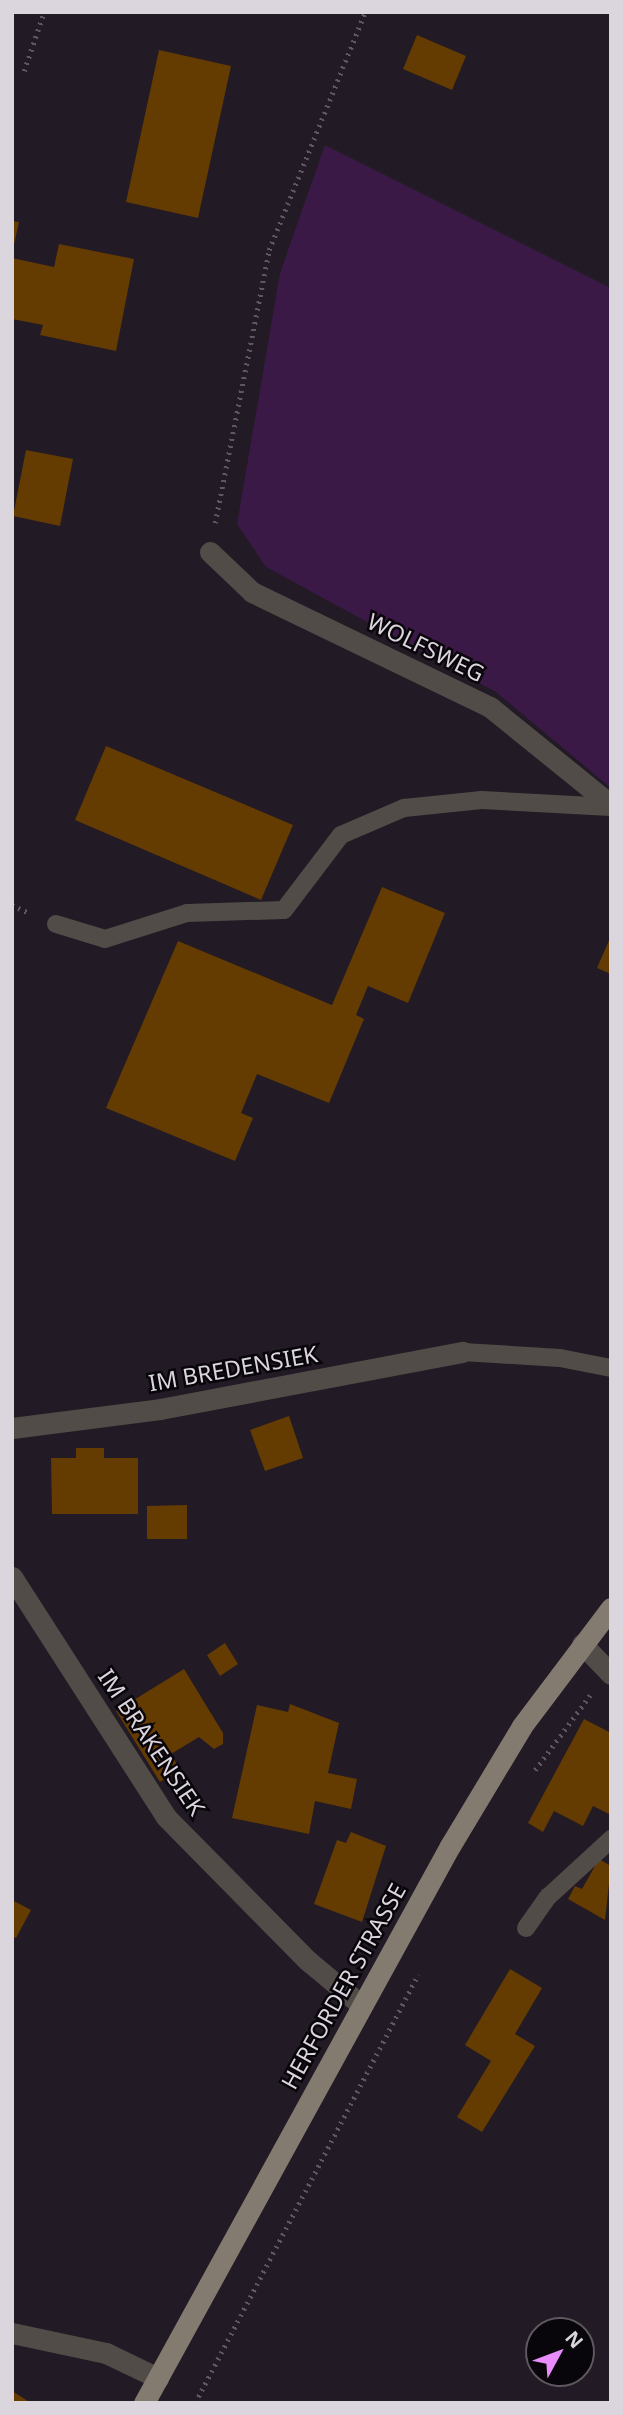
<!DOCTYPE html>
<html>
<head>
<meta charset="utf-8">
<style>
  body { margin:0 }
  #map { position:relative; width:623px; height:2415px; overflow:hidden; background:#221a25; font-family:"Noto Sans",sans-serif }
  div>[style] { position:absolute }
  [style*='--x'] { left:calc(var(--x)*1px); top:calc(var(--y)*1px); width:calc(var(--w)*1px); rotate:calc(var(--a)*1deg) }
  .green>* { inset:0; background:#3b1946 }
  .building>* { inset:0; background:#643b00 }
  .path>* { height:4.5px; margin-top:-2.25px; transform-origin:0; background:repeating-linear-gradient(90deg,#5f5862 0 2px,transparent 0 7px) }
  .lane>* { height:18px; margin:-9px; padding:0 9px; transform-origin:9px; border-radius:9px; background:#514c47 }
  .street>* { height:21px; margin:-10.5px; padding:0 10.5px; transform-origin:10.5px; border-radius:10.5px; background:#514c47 }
  .primary>* { height:21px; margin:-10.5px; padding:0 10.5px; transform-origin:10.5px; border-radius:10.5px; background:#847b70 }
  span { translate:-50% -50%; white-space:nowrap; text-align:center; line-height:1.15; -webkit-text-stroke:5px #09060b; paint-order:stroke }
  .street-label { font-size:23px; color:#dbd5dd }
  .frame { position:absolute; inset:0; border:14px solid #dbd5dd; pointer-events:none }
  .north { position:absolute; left:525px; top:2317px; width:70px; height:70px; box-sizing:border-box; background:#09060b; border:2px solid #5d595f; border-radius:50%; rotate:49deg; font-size:19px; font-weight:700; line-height:28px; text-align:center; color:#dbd5dd }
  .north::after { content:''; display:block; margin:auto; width:24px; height:32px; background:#e98dfe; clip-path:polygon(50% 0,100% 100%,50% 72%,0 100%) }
</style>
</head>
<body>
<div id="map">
  <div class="green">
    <div style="clip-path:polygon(325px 145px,611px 288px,611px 788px,496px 692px,266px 567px,237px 524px,280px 273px)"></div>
  </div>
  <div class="building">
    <div style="clip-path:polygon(417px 35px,466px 56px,452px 90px,403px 69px)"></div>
    <div style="clip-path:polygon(159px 50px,231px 66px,198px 218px,126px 202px)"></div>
    <div style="clip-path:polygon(12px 221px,19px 222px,13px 249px,12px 249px)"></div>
    <div style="clip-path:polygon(59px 244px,134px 259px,116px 351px,40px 335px,43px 325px,12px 319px,12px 258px,54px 267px)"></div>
    <div style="clip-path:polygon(26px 450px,73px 459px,60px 526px,13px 516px)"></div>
    <div style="clip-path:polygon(106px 746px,293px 825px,261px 900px,75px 820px)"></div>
    <div style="clip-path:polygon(382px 887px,445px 913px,408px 1003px,368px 986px,356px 1015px,364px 1019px,329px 1103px,257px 1074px,241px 1113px,253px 1118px,235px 1161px,106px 1108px,178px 941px,332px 1005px)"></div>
    <div style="clip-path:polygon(611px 936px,611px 974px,597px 968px)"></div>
    <div style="clip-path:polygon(289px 1416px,303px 1458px,265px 1471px,250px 1430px)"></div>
    <div style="clip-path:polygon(76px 1448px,104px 1448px,104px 1458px,138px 1458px,138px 1514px,52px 1514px,51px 1458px,76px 1458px)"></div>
    <div style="clip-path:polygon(187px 1505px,187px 1539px,147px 1539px,147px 1506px)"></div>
    <div style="clip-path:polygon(225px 1643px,238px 1664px,220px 1676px,207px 1655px)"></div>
    <div style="clip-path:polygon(184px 1669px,223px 1733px,223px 1744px,214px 1749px,199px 1737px,171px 1754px,180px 1770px,160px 1782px,116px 1711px)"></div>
    <div style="clip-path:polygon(290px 1704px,339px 1723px,328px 1773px,357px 1779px,351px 1809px,315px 1801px,309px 1834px,232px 1818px,257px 1705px,288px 1712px)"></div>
    <div style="clip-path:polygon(584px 1719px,611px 1733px,611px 1815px,593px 1806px,583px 1826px,554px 1811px,543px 1832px,528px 1823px)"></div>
    <div style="clip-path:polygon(351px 1832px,386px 1846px,362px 1922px,314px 1904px,337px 1840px,346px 1843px)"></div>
    <div style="clip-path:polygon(599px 1859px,611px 1866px,605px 1920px,568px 1899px,575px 1886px,582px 1889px)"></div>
    <div style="clip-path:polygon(12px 1900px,31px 1910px,16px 1938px,12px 1936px)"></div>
    <div style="clip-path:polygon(510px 1969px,542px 1988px,515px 2034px,535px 2046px,482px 2132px,457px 2117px,491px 2061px,465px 2045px)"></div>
    <div style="clip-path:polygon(12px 2391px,31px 2403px,12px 2403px)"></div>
  </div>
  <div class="path">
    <div style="--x:24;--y:71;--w:62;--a:-71.3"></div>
    <div style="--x:215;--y:523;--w:278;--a:-78.8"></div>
    <div style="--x:269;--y:250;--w:257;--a:-68"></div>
    <div style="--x:12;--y:905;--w:19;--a:25"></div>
    <div style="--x:535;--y:1770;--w:93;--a:-53.7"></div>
    <div style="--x:195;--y:2403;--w:483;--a:-62.5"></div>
  </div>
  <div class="lane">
    <div style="--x:56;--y:924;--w:51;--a:17"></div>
    <div style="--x:105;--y:939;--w:86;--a:-17.6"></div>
    <div style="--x:187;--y:913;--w:97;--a:-1.8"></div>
    <div style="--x:284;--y:910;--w:94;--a:-52.8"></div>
    <div style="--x:341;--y:835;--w:69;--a:-23.2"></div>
    <div style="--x:404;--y:808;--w:78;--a:-5.9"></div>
    <div style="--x:482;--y:800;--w:129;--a:3.1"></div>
    <div style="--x:463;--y:1352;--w:97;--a:3.5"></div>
    <div style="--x:560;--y:1358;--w:52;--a:11.1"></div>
    <div style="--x:526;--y:1928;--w:38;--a:-55"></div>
    <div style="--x:548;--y:1897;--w:86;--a:-42.6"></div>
  </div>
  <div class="street">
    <div style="--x:210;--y:552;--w:58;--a:43.6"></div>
    <div style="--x:252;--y:592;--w:264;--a:25.8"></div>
    <div style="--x:490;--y:707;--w:156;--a:39"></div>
    <div style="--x:12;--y:1428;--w:149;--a:-7.3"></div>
    <div style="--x:160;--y:1409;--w:308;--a:-10.7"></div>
    <div style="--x:12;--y:1577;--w:285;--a:57.3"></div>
    <div style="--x:166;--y:1817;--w:201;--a:45.4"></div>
    <div style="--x:307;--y:1960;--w:70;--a:39.8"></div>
    <div style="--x:582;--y:1644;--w:42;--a:46"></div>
    <div style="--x:12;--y:2333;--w:96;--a:12"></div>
    <div style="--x:106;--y:2353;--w:58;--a:25.7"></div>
  </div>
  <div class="primary">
    <div style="--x:144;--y:2403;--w:636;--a:-61.22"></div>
    <div style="--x:450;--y:1846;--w:140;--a:-59"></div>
    <div style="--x:522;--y:1726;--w:148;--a:-53"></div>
  </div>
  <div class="street-label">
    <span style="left:426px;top:647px;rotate:26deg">WOLFSWEG</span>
    <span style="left:233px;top:1368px;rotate:-10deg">IM BREDENSIEK</span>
    <span style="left:152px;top:1742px;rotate:56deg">IM BRAKENSIEK</span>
    <span style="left:343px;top:1986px;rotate:-61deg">HERFORDER STRASSE</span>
  </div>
  <div class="frame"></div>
  <div class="north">N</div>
</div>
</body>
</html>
